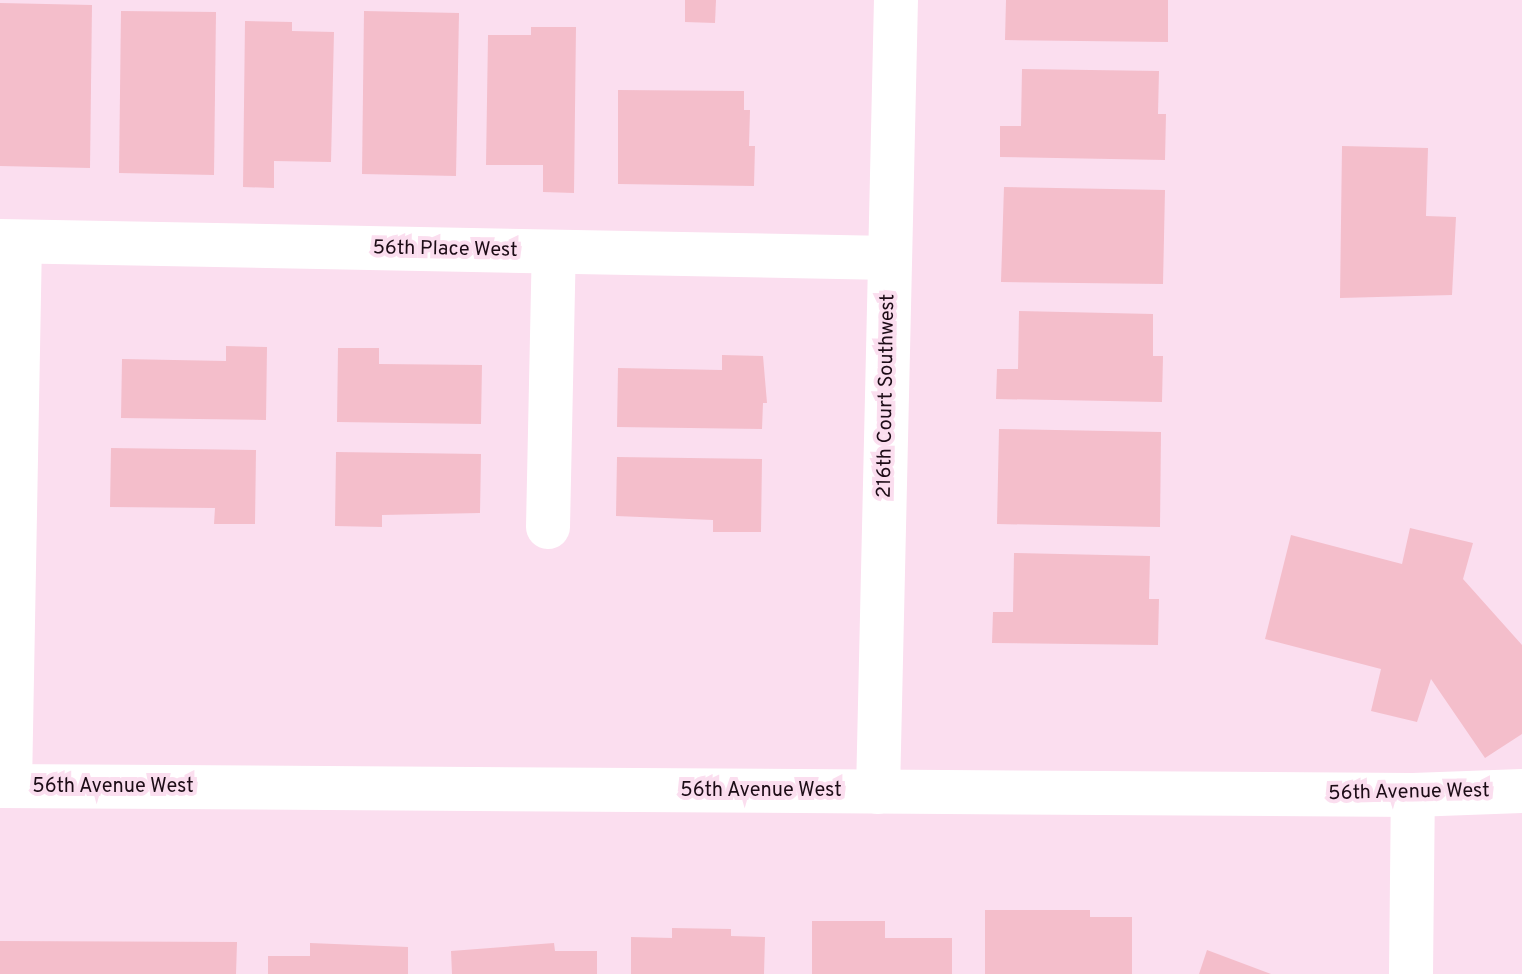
<!DOCTYPE html>
<html>
<head>
<meta charset="utf-8">
<style>
  body { margin:0 }
  #map { position:relative; width:1522px; height:974px; overflow:hidden; background:#fbdeef; font-family:Overpass,sans-serif }
  div>[style] { position:absolute }
  [style*='--x'] { left:calc(var(--x)*1px); top:calc(var(--y)*1px); width:calc(var(--w)*1px); rotate:calc(var(--a)*1deg) }
  .building>* { inset:0; background:#f4becb }
  .minor>* { height:44px; margin:-22px; padding:0 22px; transform-origin:22px; border-radius:22px; background:#fff }
  span { translate:-50% -50%; white-space:nowrap; text-align:center; line-height:1.15; -webkit-text-stroke:8px #fbdeef; paint-order:stroke }
  .street-label { font-size:20px; color:#1c0c16 }
</style>
</head>
<body>
<div id="map">
  <div class="building">
    <div style="clip-path:polygon(685px 0,716px 0,715px 23px,685px 22px)"></div>
    <div style="clip-path:polygon(1006px 0,1168px 0,1168px 42px,1005px 40px)"></div>
    <div style="clip-path:polygon(0 3px,92px 5px,90px 168px,0 166px)"></div>
    <div style="clip-path:polygon(121px 11px,216px 12px,214px 175px,119px 173px)"></div>
    <div style="clip-path:polygon(364px 11px,459px 13px,456px 176px,362px 174px)"></div>
    <div style="clip-path:polygon(245px 21px,292px 22px,292px 31px,334px 32px,331px 162px,274px 161px,274px 188px,243px 187px)"></div>
    <div style="clip-path:polygon(531px 27px,576px 27px,574px 193px,543px 192px,543px 165px,486px 165px,488px 35px,531px 35px)"></div>
    <div style="clip-path:polygon(1022px 69px,1159px 71px,1158px 114px,1166px 114px,1165px 160px,1000px 157px,1000px 126px,1021px 126px)"></div>
    <div style="clip-path:polygon(618px 90px,744px 91px,744px 110px,750px 110px,749px 146px,755px 146px,754px 186px,618px 184px)"></div>
    <div style="clip-path:polygon(1342px 146px,1428px 148px,1426px 216px,1456px 217px,1452px 295px,1340px 298px)"></div>
    <div style="clip-path:polygon(1004px 187px,1165px 190px,1163px 284px,1001px 282px)"></div>
    <div style="clip-path:polygon(1019px 311px,1153px 314px,1153px 356px,1163px 356px,1162px 402px,996px 399px,997px 369px,1018px 369px)"></div>
    <div style="clip-path:polygon(226px 346px,267px 347px,266px 420px,121px 418px,122px 359px,226px 361px)"></div>
    <div style="clip-path:polygon(338px 348px,379px 348px,379px 364px,482px 365px,481px 424px,337px 422px)"></div>
    <div style="clip-path:polygon(722px 355px,763px 356px,767px 403px,763px 403px,762px 429px,617px 427px,618px 368px,722px 370px)"></div>
    <div style="clip-path:polygon(999px 429px,1161px 432px,1160px 527px,997px 524px)"></div>
    <div style="clip-path:polygon(111px 448px,256px 450px,255px 524px,214px 524px,215px 508px,110px 507px)"></div>
    <div style="clip-path:polygon(336px 452px,481px 454px,480px 513px,382px 515px,382px 527px,335px 526px)"></div>
    <div style="clip-path:polygon(617px 457px,762px 459px,761px 532px,713px 532px,713px 520px,616px 516px)"></div>
    <div style="clip-path:polygon(1410px 528px,1473px 543px,1463px 579px,1522px 645px,1522px 734px,1485px 758px,1431px 679px,1417px 722px,1371px 711px,1381px 669px,1265px 639px,1291px 535px,1402px 564px)"></div>
    <div style="clip-path:polygon(1014px 553px,1150px 556px,1149px 599px,1159px 599px,1158px 645px,992px 643px,993px 612px,1013px 612px)"></div>
    <div style="clip-path:polygon(985px 910px,1090px 910px,1090px 917px,1132px 917px,1132px 974px,985px 974px)"></div>
    <div style="clip-path:polygon(812px 921px,885px 921px,885px 938px,952px 938px,952px 974px,812px 974px)"></div>
    <div style="clip-path:polygon(672px 928px,731px 929px,731px 936px,765px 937px,764px 974px,631px 974px,631px 937px,672px 938px)"></div>
    <div style="clip-path:polygon(0 941px,237px 942px,236px 974px,0 974px)"></div>
    <div style="clip-path:polygon(310px 943px,408px 947px,408px 974px,268px 974px,268px 956px,310px 956px)"></div>
    <div style="clip-path:polygon(554px 943px,555px 951px,597px 951px,597px 974px,452px 974px,451px 951px)"></div>
    <div style="clip-path:polygon(1207px 950px,1271px 974px,1199px 974px)"></div>
  </div>
  <div class="minor">
    <div style="--x:0;--y:241;--w:890;--a:1.09"></div>
    <div style="--x:548;--y:527;--w:275;--a:-88.8"></div>
    <div style="--x:0;--y:786;--w:1413;--a:0.36"></div>
    <div style="--x:1413;--y:795;--w:109;--a:-2.1"></div>
    <div style="--x:10;--y:786;--w:544;--a:-88.95"></div>
    <div style="--x:878;--y:792;--w:792;--a:-88.7"></div>
    <div style="--x:1411;--y:974;--w:179;--a:-89.4"></div>
  </div>
  <div class="street-label">
    <span style="left:445px;top:250px;rotate:1deg">56th Place West</span>
    <span style="left:887px;top:396px;rotate:-89deg">216th Court Southwest</span>
    <span style="left:113px;top:787px">56th Avenue West</span>
    <span style="left:761px;top:791px">56th Avenue West</span>
    <span style="left:1409px;top:793px;rotate:-1deg">56th Avenue West</span>
  </div>
</div>
</body>
</html>
